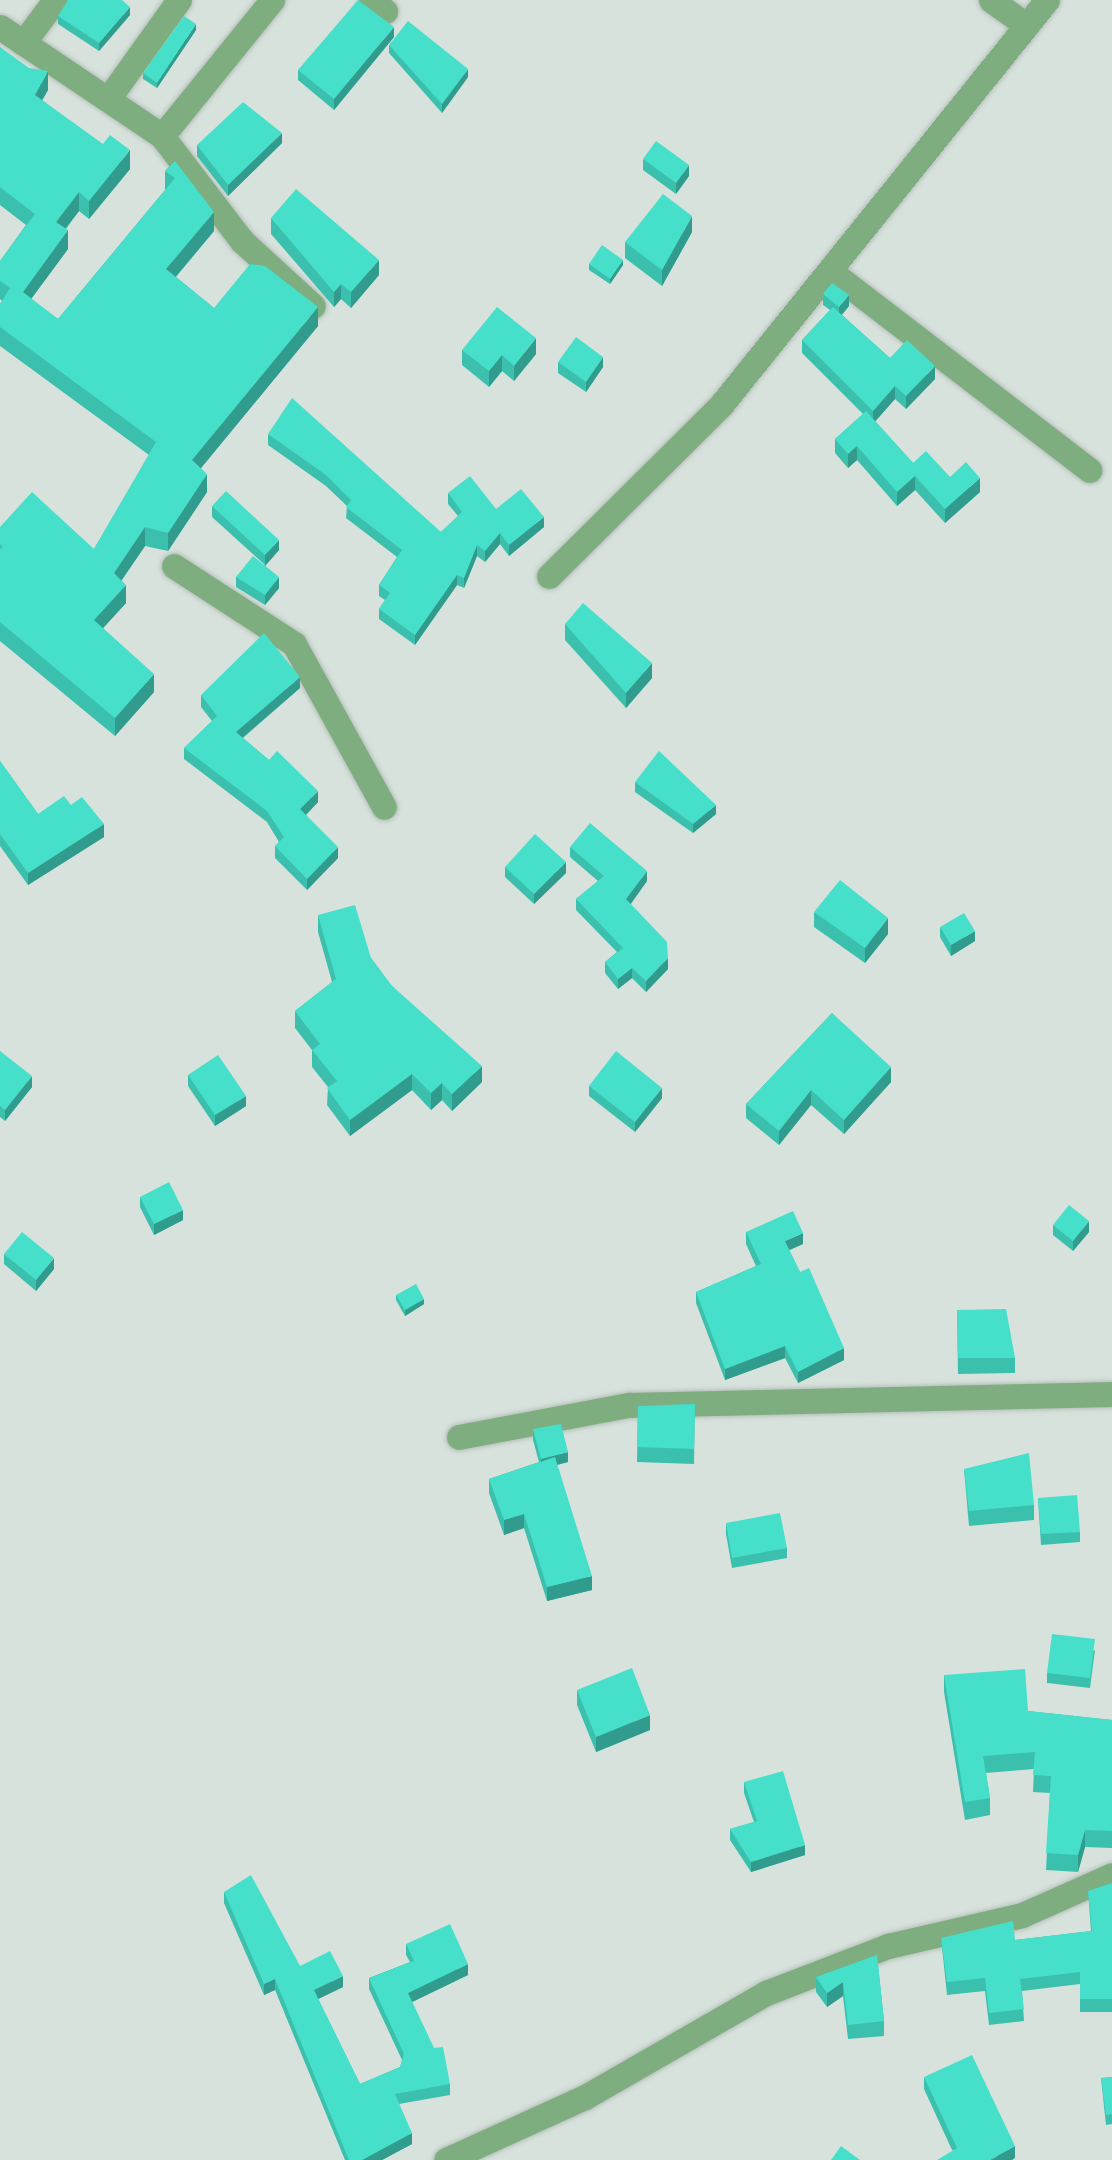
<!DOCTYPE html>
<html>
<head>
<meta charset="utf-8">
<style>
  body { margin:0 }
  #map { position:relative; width:1112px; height:2160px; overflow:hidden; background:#d7e2dc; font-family:Poppins,sans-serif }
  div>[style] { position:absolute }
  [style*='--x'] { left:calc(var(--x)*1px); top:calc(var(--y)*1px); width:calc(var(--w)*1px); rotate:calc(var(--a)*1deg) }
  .roads { filter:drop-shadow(0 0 2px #b7c0bb) drop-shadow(0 0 2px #b7c0bb) }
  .street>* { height:25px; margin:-12.5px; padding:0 12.5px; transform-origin:12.5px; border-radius:12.5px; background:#7eae7f }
  .wall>* { inset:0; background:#3cc0ae }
  .shaded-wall>* { inset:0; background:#319c8d }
  .building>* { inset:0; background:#46dfca }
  span { translate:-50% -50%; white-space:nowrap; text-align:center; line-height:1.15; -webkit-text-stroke:8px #d7e2dc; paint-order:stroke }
</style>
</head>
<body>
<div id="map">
  <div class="roads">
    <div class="street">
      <div style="--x:371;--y:0;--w:18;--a:38"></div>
      <div style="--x:991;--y:0;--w:43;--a:35.5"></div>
      <div style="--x:0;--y:27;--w:195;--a:33.9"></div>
      <div style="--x:162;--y:136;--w:175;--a:-51"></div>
      <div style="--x:23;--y:43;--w:54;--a:-53.3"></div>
      <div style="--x:108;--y:99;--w:122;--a:-54.4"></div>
      <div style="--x:162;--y:136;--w:132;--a:52.7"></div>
      <div style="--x:242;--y:241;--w:96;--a:42.5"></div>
      <div style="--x:830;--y:271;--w:327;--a:37.5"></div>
      <div style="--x:174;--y:566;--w:143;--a:33"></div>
      <div style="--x:294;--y:644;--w:186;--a:61.1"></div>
      <div style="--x:549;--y:576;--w:243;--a:-44.8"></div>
      <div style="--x:721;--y:405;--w:520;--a:-51.17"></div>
      <div style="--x:459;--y:1437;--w:173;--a:-10.7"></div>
      <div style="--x:629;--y:1405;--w:483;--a:-1.3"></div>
      <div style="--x:446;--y:2160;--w:153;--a:-24.4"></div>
      <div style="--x:585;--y:2097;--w:209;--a:-29.9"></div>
      <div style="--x:766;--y:1993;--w:131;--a:-21.1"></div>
      <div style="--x:888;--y:1946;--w:138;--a:-13"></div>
      <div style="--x:1022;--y:1915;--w:98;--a:-24"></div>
    </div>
  </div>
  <div class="wall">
    <div style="clip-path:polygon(130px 15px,99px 51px,58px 24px,58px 16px)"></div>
    <div style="clip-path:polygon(196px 30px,157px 88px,143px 79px,143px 73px)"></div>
    <div style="clip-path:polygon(394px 37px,334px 110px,298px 80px,298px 70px)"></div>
    <div style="clip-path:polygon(389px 45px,468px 77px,442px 113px,389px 53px)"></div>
    <div style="clip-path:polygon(0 47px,48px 90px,42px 100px,130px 169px,89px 219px,79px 211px,66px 229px,68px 249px,31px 299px,58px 319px,165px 190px,165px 171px,175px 161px,214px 231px,176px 277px,214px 308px,318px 326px,201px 468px,207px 492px,168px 551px,145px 546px,122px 580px,126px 603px,103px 628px,154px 692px,115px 736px,0 641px,0 527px,94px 549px,149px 455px,0 346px,0 304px,2px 301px,0 299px,0 261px,26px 225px,0 205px)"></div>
    <div style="clip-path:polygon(282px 143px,228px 196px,197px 156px,197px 145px)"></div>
    <div style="clip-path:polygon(643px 159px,689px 176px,676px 194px,643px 170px)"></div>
    <div style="clip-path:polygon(271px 218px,379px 275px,351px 308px,341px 299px,334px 307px,271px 234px)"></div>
    <div style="clip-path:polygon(692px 232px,662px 286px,625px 258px,625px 242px)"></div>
    <div style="clip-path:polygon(589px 264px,623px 265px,610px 284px,589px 270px)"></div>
    <div style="clip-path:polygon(823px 294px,849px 306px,842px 315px,890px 358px,935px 379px,906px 409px,895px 399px,875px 421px,913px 463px,950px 477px,980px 492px,945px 523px,915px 490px,897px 506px,857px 460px,848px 468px,835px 453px,835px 439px,863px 414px,802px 353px,802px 340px,830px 310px,823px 305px)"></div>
    <div style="clip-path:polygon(462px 350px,536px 354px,514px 381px,502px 371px,489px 387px,462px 365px)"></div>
    <div style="clip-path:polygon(558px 362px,603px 367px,586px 392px,558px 373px)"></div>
    <div style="clip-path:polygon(268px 434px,441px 532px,458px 516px,448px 504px,448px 493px,544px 527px,509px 556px,500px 544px,485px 562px,477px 556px,464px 588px,457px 585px,415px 645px,379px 619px,379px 609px,385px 600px,379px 596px,379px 585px,397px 557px,346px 518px,347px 506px,326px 486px,268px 445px)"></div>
    <div style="clip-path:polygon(212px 506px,279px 550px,265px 566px,279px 588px,265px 605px,236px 587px,236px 577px,265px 565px,212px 517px)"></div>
    <div style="clip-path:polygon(565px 624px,652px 678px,626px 708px,565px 640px)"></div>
    <div style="clip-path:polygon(300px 688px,243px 738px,318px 802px,306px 815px,338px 858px,307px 890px,275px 858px,275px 846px,279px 842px,267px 822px,184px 759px,184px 748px,212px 721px,201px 707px,201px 695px)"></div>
    <div style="clip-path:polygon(0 761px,38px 814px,71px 805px,104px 837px,28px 885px,0 846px)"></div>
    <div style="clip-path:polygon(635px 782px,716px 814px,693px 833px,635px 792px)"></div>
    <div style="clip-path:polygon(570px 847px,647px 881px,631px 904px,668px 969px,646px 992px,632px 978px,618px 989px,605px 973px,605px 962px,617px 952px,576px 910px,576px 899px,598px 881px,570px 857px)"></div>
    <div style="clip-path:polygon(505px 867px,566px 873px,534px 904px,505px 877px)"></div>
    <div style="clip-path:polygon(814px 912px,888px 934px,865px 963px,814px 927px)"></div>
    <div style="clip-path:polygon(318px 915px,371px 958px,391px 985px,482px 1082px,452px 1111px,442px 1100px,431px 1110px,412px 1090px,350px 1136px,327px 1105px,328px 1087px,312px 1067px,312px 1050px,295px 1028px,295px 1011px,332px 982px,318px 932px)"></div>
    <div style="clip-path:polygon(940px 927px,975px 941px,951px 956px,940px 937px)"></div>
    <div style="clip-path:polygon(832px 1013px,891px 1082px,844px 1134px,811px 1105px,779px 1145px,746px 1118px,746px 1104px)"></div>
    <div style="clip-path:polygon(0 1051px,32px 1087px,5px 1121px,0 1117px)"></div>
    <div style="clip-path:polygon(188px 1075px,246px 1106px,215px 1126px,188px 1086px)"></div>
    <div style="clip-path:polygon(589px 1086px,662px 1098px,635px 1132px,589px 1096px)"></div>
    <div style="clip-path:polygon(140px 1197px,183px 1220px,154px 1235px,140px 1207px)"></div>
    <div style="clip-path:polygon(1053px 1225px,1089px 1232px,1073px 1251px,1053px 1235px)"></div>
    <div style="clip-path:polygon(746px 1232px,803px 1244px,789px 1250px,844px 1360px,798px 1383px,785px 1358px,725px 1380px,696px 1303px,696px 1292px,756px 1266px,746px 1244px)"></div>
    <div style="clip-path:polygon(4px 1254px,54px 1269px,36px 1291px,4px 1264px)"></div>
    <div style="clip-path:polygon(396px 1295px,424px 1304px,405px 1316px,396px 1300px)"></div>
    <div style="clip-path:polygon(957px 1310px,1015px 1358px,1015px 1373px,958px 1374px)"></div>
    <div style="clip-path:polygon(695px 1404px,694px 1464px,637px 1462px,638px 1406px)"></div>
    <div style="clip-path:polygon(533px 1429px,568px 1462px,557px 1465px,592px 1590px,547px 1601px,524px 1528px,504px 1535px,489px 1493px,489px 1479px,539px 1462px,533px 1440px)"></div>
    <div style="clip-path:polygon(964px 1469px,1034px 1505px,1034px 1520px,969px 1526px)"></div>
    <div style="clip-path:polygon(1038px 1498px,1080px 1532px,1080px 1542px,1041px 1545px)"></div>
    <div style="clip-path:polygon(726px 1523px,787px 1548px,787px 1558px,732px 1568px,726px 1534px)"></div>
    <div style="clip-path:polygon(1095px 1650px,1090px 1688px,1047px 1683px,1047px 1673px)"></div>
    <div style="clip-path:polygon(944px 1675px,1028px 1711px,1112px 1720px,1112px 1848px,1085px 1847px,1078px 1872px,1046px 1870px,1050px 1793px,1033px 1792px,1034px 1769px,986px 1773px,990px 1798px,990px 1815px,965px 1820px,944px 1692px)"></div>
    <div style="clip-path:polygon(577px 1690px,650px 1730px,596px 1752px,577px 1705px)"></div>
    <div style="clip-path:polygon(744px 1782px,805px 1855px,751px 1872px,730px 1840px,730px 1829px,754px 1822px,744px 1793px)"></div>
    <div style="clip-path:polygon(1112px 1883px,1112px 2012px,1080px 2012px,1080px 1984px,1022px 1991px,1024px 2021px,989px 2025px,985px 1991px,947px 1995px,941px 1938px,1015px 1940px,1091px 1931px,1088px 1891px)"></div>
    <div style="clip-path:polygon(224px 1892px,300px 1966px,343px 1987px,318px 1999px,360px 2084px,400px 2067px,402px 2060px,369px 1989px,369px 1978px,410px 1962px,406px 1955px,406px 1944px,468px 1975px,412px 2002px,450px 2084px,450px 2095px,399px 2104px,412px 2144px,382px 2160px,345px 2160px,275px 1990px,264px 1995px,224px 1903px)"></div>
    <div style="clip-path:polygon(877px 1955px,884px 2021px,884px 2036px,848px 2039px,843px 1996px,827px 2007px,816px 1992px,816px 1977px)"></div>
    <div style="clip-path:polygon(924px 2077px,1015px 2158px,952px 2150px,924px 2089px)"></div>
    <div style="clip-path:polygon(1112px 2077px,1112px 2124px,1106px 2125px,1101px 2078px)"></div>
  </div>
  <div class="shaded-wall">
    <div style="clip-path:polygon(130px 7px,130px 15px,99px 51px,99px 43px)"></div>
    <div style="clip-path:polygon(196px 24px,196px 30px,157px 88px,157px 83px)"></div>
    <div style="clip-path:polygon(394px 27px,394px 37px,334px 110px,334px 99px)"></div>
    <div style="clip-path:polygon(468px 69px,468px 77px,442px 113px,442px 104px)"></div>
    <div style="clip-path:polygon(48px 71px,48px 90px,35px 113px,35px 95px)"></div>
    <div style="clip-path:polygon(282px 133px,282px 143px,228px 196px,228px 185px)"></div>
    <div style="clip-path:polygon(130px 150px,130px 169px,89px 219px,89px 201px)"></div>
    <div style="clip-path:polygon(689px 165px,689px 176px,676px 194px,676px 183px)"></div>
    <div style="clip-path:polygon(79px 192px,79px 211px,56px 240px,56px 222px)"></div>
    <div style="clip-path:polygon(214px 212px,214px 231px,166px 288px,166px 269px)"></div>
    <div style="clip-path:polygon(692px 216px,692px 232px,662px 286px,662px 270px)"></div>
    <div style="clip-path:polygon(68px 230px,68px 249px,23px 310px,23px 292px)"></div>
    <div style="clip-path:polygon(379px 260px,379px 275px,351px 308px,351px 292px)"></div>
    <div style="clip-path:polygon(623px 260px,623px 265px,610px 284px,610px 279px)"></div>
    <div style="clip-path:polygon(341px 284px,341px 299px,334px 307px,334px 292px)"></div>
    <div style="clip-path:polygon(849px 295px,849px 306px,839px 318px,839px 307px)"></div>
    <div style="clip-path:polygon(318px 307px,318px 326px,192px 479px,192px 460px)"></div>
    <div style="clip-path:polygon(536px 338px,536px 354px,514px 381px,514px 366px)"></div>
    <div style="clip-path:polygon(502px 355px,502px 371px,489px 387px,489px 371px)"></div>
    <div style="clip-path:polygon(603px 357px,603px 367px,586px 392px,586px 382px)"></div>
    <div style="clip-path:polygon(935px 366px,935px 379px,906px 409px,906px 396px)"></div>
    <div style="clip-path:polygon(895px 386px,895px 399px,873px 424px,873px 411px)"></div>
    <div style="clip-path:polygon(857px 446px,857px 460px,848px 468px,848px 454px)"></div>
    <div style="clip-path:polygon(207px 474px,207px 492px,168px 551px,168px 533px)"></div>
    <div style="clip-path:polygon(915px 476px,915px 490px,897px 506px,897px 492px)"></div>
    <div style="clip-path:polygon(980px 478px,980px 492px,945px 523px,945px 509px)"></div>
    <div style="clip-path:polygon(544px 517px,544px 527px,509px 556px,509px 545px)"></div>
    <div style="clip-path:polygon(145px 527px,145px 546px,114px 591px,114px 573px)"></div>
    <div style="clip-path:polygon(500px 533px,500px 544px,485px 562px,485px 551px)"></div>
    <div style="clip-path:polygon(279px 540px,279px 550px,265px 566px,265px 555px)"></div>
    <div style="clip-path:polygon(477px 545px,477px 556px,464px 588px,464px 578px)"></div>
    <div style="clip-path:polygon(457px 575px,457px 585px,415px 645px,415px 635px)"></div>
    <div style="clip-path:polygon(279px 577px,279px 588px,265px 605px,265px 595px)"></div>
    <div style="clip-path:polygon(126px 585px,126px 603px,94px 638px,94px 620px)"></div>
    <div style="clip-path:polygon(652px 663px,652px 678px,626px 708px,626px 693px)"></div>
    <div style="clip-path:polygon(154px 674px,154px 692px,115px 736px,115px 718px)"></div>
    <div style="clip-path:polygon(300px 677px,300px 688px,236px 743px,236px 732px)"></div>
    <div style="clip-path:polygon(318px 791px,318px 802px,300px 821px,300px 809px)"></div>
    <div style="clip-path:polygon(716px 805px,716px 814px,693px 833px,693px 824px)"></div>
    <div style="clip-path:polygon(104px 824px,104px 837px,28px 885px,28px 873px)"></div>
    <div style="clip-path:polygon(338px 847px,338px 858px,307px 890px,307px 879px)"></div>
    <div style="clip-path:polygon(566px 862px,566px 873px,534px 904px,534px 894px)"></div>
    <div style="clip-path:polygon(647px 871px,647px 881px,626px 910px,626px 899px)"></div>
    <div style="clip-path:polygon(888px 918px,888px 934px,865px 963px,865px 948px)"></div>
    <div style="clip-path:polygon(975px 931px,975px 941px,951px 956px,951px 945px)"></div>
    <div style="clip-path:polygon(668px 958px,668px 969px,646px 992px,646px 981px)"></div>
    <div style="clip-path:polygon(632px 968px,632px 978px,618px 989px,618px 979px)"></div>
    <div style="clip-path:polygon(482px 1066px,482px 1082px,452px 1111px,452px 1094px)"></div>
    <div style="clip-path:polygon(891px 1067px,891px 1082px,844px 1134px,844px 1120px)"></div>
    <div style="clip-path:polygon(412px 1074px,412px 1090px,350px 1136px,350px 1120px)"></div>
    <div style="clip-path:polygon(32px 1076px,32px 1087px,5px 1121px,5px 1110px)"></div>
    <div style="clip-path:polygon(442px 1083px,442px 1100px,431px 1110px,431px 1093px)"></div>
    <div style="clip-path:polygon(662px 1088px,662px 1098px,635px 1132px,635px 1122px)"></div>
    <div style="clip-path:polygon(811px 1090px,811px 1105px,779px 1145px,779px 1131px)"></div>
    <div style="clip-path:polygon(246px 1096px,246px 1106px,215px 1126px,215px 1115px)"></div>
    <div style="clip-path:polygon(183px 1210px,183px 1220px,154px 1235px,154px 1224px)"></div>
    <div style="clip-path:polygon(1089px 1221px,1089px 1232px,1073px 1251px,1073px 1241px)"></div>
    <div style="clip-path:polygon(803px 1233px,803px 1244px,785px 1252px,785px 1241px)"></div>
    <div style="clip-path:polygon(54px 1258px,54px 1269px,36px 1291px,36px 1280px)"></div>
    <div style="clip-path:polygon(424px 1299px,424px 1304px,405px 1316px,405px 1310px)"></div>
    <div style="clip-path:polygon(785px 1346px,785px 1358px,725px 1380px,725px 1369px)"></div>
    <div style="clip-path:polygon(844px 1348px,844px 1360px,798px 1383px,798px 1372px)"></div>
    <div style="clip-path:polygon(568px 1452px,568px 1462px,541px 1469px,541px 1459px)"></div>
    <div style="clip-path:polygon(524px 1514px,524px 1528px,504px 1535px,504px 1520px)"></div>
    <div style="clip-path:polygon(592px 1576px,592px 1590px,547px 1601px,547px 1587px)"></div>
    <div style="clip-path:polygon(650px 1715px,650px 1730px,596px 1752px,596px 1737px)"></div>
    <div style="clip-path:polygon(1085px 1830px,1085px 1847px,1078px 1872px,1078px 1855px)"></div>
    <div style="clip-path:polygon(805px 1845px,805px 1855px,751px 1872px,751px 1862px)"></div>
    <div style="clip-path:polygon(468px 1964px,468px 1975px,408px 2004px,408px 1993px)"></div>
    <div style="clip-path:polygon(343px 1976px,343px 1987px,314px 2001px,314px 1990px)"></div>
    <div style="clip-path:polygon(275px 1979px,275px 1990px,264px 1995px,264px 1984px)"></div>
    <div style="clip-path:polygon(843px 1982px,843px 1996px,827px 2007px,827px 1993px)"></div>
    <div style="clip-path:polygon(412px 2133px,412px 2144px,382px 2160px,362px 2160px)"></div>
    <div style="clip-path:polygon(1015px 2146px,1015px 2158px,1012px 2160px,990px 2160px)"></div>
  </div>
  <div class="building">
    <div style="clip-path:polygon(68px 0,122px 0,130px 7px,99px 43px,58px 16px)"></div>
    <div style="clip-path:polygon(358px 0,394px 27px,334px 99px,298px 70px)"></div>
    <div style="clip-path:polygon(184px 16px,196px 24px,157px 83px,143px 73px)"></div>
    <div style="clip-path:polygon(408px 21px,468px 69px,442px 104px,389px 45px)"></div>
    <div style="clip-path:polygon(0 47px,29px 68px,48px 71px,35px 95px,103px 144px,110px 135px,130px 150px,89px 201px,79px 192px,56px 222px,68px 230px,23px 292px,58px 319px,175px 178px,165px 171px,175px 161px,214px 212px,166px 269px,214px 308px,250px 264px,265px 266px,318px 307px,192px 460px,207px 474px,168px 533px,145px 527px,114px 573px,126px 585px,94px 620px,154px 674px,115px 718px,0 622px,0 549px,3px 547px,0 544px,0 527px,32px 492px,94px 549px,156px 442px,0 327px,0 304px,10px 288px,0 281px,0 261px,35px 214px,0 187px)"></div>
    <div style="clip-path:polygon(243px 102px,282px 133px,228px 185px,197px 145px)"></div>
    <div style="clip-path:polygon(656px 141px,689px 165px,676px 183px,643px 159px)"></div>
    <div style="clip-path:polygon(296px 189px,379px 260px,351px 292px,341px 284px,334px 292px,271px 218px)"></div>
    <div style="clip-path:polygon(663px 194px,692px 216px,662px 270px,625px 242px)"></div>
    <div style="clip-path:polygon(602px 245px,623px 260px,610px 279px,589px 264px)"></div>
    <div style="clip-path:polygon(832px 283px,849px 295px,839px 307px,823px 294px)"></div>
    <div style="clip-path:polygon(497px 307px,536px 338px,514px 366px,502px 355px,489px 371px,462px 350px)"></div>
    <div style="clip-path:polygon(833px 307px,890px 358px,907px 340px,935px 366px,906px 396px,895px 386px,873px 411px,802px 340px)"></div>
    <div style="clip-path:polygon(576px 337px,603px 357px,586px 382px,558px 362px)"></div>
    <div style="clip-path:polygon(292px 398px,441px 532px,462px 512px,448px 493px,470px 476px,496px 509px,521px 489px,544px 517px,509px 545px,500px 533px,485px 551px,477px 545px,464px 578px,457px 575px,415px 635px,379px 609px,390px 593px,379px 585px,402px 550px,346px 507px,351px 500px,326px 475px,268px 434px)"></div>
    <div style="clip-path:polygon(866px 411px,913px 463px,926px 451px,950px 477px,966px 462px,980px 478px,945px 509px,915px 476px,897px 492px,857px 446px,848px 454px,835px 439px)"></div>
    <div style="clip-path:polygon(226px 491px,279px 540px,265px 555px,212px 506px)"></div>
    <div style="clip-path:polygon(253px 556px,279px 577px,265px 595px,236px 577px)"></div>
    <div style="clip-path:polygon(583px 603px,652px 663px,626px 693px,565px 624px)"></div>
    <div style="clip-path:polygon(264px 633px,300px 677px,236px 732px,269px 760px,277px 751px,318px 791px,300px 809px,338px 847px,307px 879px,275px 846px,284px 837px,267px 811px,184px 748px,217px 716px,201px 695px)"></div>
    <div style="clip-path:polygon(659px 751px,716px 805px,693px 824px,635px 782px)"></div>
    <div style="clip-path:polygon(0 761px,38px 814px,64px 796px,71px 805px,82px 797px,104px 824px,28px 873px,0 834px)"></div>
    <div style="clip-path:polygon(590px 823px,647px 871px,626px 899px,667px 942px,668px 958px,646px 981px,632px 968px,618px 979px,605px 962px,623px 948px,576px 899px,604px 876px,570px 847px)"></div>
    <div style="clip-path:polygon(535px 834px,566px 862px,534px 894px,505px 867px)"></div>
    <div style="clip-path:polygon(840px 880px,888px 918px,865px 948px,814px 912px)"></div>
    <div style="clip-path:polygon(355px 905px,371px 958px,391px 985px,482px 1066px,452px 1094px,442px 1083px,431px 1093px,412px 1074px,350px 1120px,327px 1088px,337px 1081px,312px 1050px,320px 1044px,295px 1011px,336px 979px,318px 915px)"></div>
    <div style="clip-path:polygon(964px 913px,975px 931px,951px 945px,940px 927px)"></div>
    <div style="clip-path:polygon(832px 1013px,891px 1067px,844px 1120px,811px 1090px,779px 1131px,746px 1104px)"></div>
    <div style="clip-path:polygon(0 1051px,32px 1076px,5px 1110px,0 1106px)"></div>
    <div style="clip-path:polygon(616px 1051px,662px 1088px,635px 1122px,589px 1086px)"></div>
    <div style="clip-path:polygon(218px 1055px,246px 1096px,215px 1115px,188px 1075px)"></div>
    <div style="clip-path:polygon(169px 1182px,183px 1210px,154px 1224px,140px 1197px)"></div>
    <div style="clip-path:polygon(1069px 1205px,1089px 1221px,1073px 1241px,1053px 1225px)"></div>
    <div style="clip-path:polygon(793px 1211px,803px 1233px,785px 1241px,800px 1272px,809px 1268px,844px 1348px,798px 1372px,785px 1346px,725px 1369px,696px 1292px,761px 1264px,746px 1232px)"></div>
    <div style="clip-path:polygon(22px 1232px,54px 1258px,36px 1280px,4px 1254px)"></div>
    <div style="clip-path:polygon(416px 1284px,424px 1299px,405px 1310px,396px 1295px)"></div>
    <div style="clip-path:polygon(1006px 1309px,1015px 1358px,958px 1358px,957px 1310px)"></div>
    <div style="clip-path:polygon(695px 1404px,694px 1449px,637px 1447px,638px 1406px)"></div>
    <div style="clip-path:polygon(561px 1424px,568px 1452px,541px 1459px,533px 1429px)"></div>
    <div style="clip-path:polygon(1029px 1453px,1034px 1505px,969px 1511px,964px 1469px)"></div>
    <div style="clip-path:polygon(555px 1457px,592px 1576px,547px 1587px,524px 1514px,504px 1520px,489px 1479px)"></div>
    <div style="clip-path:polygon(1077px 1495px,1080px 1532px,1041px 1534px,1038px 1498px)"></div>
    <div style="clip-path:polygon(780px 1513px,787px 1548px,732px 1558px,726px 1523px)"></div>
    <div style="clip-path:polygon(1052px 1634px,1095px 1639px,1090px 1678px,1047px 1673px)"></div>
    <div style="clip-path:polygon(632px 1668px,650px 1715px,596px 1737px,577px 1690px)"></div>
    <div style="clip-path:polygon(1025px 1669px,1028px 1711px,1112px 1720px,1112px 1831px,1085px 1830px,1078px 1855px,1046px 1853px,1051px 1776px,1033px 1775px,1035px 1752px,983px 1756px,990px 1798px,965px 1802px,944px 1675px)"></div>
    <div style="clip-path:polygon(783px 1771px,805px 1845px,751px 1862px,730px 1829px,757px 1821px,744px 1782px)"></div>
    <div style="clip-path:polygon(251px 1875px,300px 1966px,330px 1951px,343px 1976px,314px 1990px,360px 2084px,400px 2067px,404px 2054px,369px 1978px,414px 1961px,406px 1944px,450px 1924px,468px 1964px,408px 1993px,434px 2048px,443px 2047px,450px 2084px,395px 2094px,412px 2133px,362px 2160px,349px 2160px,275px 1979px,264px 1984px,224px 1892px)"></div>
    <div style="clip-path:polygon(1112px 1883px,1112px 1999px,1080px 1999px,1080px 1972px,1020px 1979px,1024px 2009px,989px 2013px,985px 1978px,947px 1982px,941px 1938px,1013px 1921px,1015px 1940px,1092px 1931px,1088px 1891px)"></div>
    <div style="clip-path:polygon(877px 1955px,884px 2021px,848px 2025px,843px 1982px,827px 1993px,816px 1977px)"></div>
    <div style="clip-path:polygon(972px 2055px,1015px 2146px,990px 2160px,937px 2160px,957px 2148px,924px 2077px)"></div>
    <div style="clip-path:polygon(1112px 2077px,1112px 2114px,1106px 2115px,1101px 2078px)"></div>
    <div style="clip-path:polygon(841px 2146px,860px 2160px,831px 2160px)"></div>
  </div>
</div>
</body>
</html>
